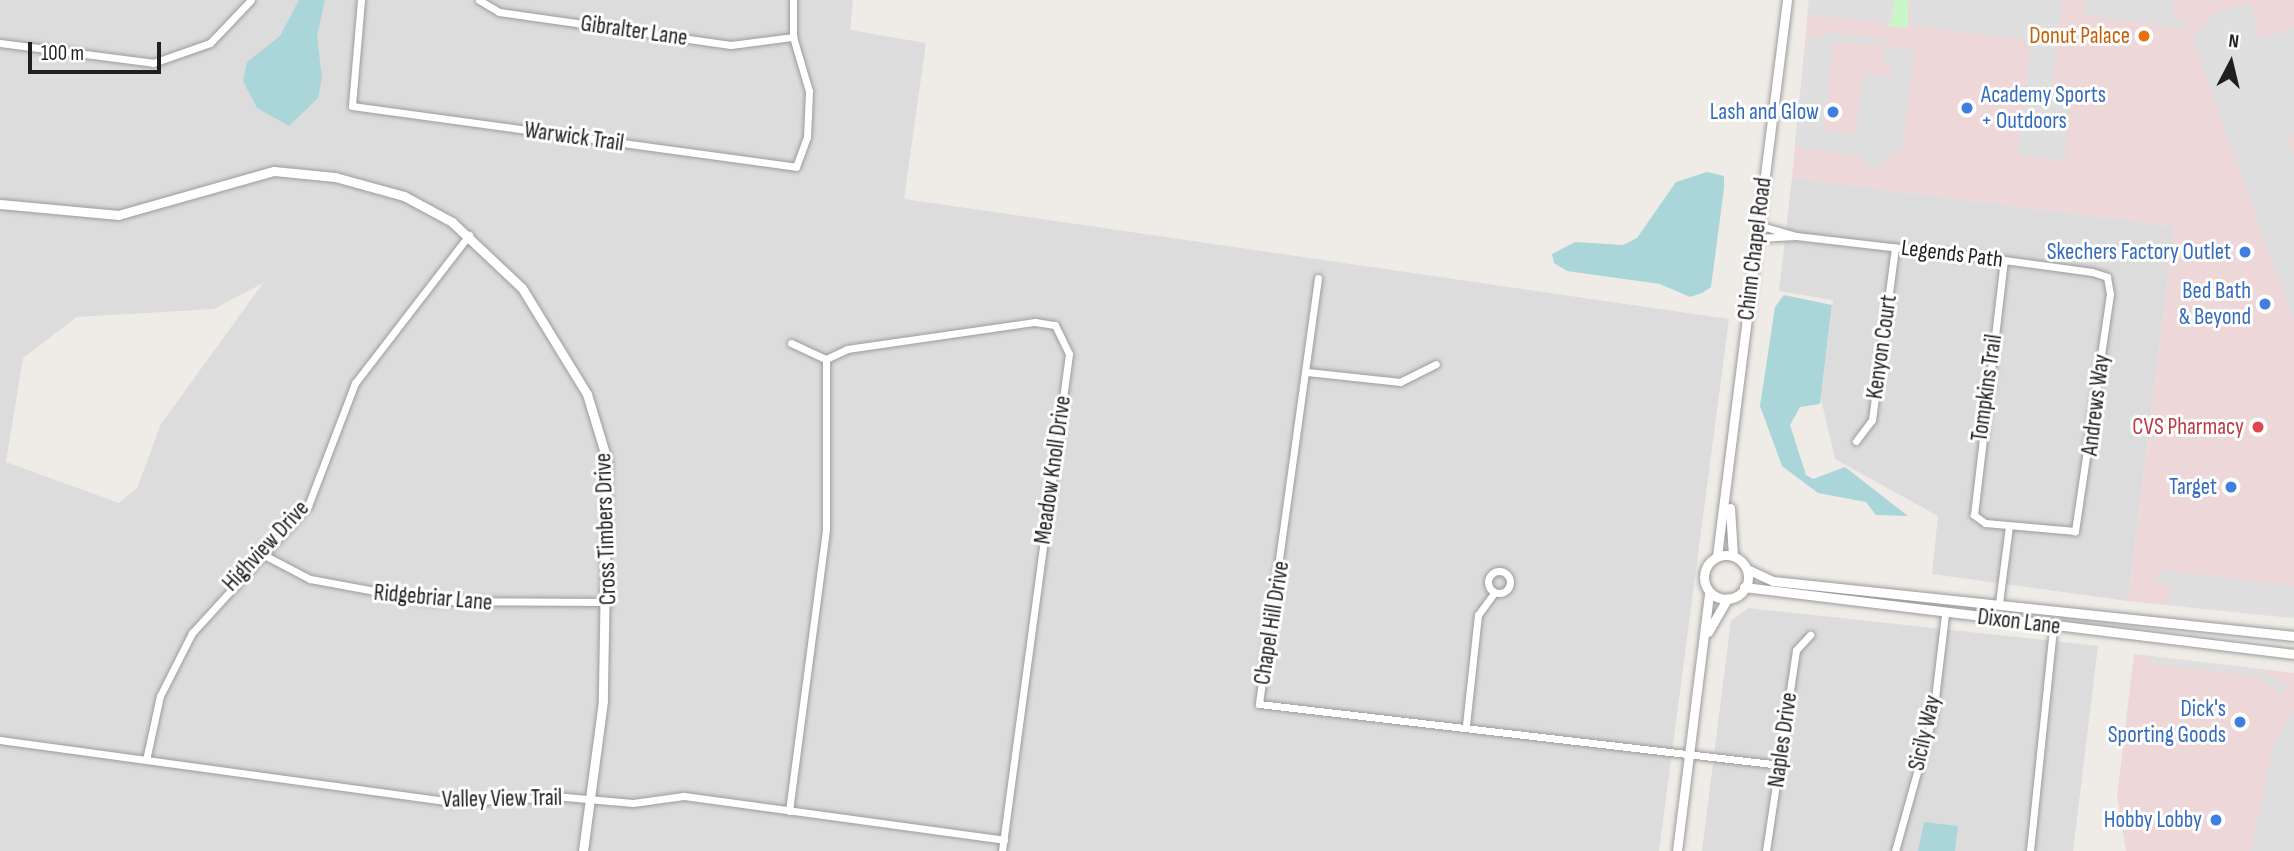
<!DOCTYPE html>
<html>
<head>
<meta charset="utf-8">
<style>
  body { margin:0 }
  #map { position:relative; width:2294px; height:851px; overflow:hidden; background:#efebe6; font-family:"Sofia Sans Condensed",sans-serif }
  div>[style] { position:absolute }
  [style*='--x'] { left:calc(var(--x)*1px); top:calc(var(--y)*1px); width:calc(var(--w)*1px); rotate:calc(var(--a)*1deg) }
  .residential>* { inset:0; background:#dddcdc }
  .commercial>* { inset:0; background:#eed7d9 }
  .park>* { inset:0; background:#caf5c7 }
  .parking>* { inset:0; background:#dfdfdf }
  .water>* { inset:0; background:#aad5d9 }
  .roads { filter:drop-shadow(0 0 2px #9c9c9c) drop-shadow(0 0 2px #9c9c9c) }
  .minor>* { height:7px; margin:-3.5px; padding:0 3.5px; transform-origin:3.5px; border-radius:3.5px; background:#fff }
  .minor>.ring { margin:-3.5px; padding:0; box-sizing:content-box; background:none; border:7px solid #fff; border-radius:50% }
  .tertiary>* { height:9px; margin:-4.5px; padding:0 4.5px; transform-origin:4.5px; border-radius:4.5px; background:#fff }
  .tertiary>.ring { margin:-4.5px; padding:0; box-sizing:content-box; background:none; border:9px solid #fff; border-radius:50% }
  .dots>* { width:19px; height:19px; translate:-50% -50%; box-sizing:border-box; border:4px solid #fff; border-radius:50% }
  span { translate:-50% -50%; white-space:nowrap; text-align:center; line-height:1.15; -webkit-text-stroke:6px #fff; paint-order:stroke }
  .street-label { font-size:23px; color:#1f1f1f }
  .food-label { font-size:23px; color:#c56008 }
  .right { translate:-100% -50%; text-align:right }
  .shop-label { font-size:23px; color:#366cbe }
  .left { translate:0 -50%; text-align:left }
  .health-label { font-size:23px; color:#be3a42 }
  .north { position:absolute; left:2196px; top:28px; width:70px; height:70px; -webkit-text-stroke:5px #fff; paint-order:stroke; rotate:7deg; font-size:19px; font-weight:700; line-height:28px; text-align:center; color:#1f1f1f }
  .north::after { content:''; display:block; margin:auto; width:24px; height:32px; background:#1f1f1f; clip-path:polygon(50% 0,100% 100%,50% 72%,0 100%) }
  .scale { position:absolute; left:28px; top:42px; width:133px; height:32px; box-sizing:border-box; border:4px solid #1f1f1f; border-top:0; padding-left:9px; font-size:21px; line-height:24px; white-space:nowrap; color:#1f1f1f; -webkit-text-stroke:5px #fff; paint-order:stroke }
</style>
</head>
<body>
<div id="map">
  <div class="residential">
    <div style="clip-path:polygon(evenodd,0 0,853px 0,850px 30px,926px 43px,904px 199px,1729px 319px,1659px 851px,0 851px,0 0,263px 283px,161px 424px,137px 488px,119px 503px,6px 462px,23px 358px,77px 317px,214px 309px,263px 283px)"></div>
    <div style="clip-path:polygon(1792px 178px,2174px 226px,2128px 601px,1932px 574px,1938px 516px,1835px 459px,1821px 399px,1833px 300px,1779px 291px)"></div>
    <div style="clip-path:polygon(1749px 608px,2098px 646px,2073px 851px,1702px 851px,1731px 620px)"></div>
  </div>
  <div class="commercial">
    <div style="clip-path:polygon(1809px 0,2294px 0,2294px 618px,2128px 601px,2174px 226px,1792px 178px)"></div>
    <div style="clip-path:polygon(2134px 654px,2294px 673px,2294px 851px,2126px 851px,2117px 796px)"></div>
  </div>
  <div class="park">
    <div style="clip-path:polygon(1894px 0,1908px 0,1908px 28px,1884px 26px,1891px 22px)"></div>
  </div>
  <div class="parking">
    <div style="clip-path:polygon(1809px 0,1894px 0,1891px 23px,1807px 15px)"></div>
    <div style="clip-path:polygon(1908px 0,2062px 0,2051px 98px,2071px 101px,2064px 160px,2018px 155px,2031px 41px,1911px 25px)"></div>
    <div style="clip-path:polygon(2087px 0,2174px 0,2172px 18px,2189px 21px,2188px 29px,2085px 15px)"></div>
    <div style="clip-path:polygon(2250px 3px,2261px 39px,2294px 28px,2294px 136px,2288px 138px,2294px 157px,2294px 323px,2193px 40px,2211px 15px)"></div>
    <div style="clip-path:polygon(evenodd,1824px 32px,1887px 39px,1886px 46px,1915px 50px,1901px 153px,1893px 152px,1874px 171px,1859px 156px,1800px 148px,1795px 141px,1807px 37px,1823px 39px,1824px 32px,1834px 41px,1885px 46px,1883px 60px,1891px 62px,1889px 77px,1864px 74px,1855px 135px,1823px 130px,1834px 41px)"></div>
    <div style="clip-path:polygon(2158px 570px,2294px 586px,2294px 618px,2168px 605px,2171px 584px,2156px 582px)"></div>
    <div style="clip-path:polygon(2149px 656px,2260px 669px,2288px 687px,2282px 695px,2256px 676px,2148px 664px)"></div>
    <div style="clip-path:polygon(2294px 709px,2294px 851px,2251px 851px,2273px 747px)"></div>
  </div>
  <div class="water">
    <div style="clip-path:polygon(299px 0,325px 0,317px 36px,322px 78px,318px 98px,289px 126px,257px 108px,243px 81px,247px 62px,280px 36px)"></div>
    <div style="clip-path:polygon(1707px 172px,1724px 176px,1724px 188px,1711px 287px,1702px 293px,1690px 297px,1660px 284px,1567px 271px,1554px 263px,1552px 254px,1575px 242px,1623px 245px,1637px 238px,1676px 182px)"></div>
    <div style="clip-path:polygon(1784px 295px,1832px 305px,1820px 404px,1800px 407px,1790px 425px,1806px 475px,1813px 479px,1845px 467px,1908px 516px,1876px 515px,1866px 502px,1818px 493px,1782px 466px,1760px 406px,1775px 307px)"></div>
    <div style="clip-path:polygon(1924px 822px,1958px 826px,1955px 851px,1918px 851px)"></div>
  </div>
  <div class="roads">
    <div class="minor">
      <div style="--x:361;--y:0;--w:106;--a:94.9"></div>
      <div style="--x:352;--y:106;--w:448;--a:7.8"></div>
      <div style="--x:796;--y:167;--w:32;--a:-70"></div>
      <div style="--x:807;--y:137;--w:46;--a:-87.5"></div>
      <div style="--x:809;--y:91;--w:56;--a:-106.5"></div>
      <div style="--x:793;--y:37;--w:37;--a:-90"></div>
      <div style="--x:479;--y:0;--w:23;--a:31"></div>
      <div style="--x:499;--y:12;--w:234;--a:8.1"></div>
      <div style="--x:731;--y:45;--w:63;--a:-7.4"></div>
      <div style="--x:0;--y:43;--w:154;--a:7.4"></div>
      <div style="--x:153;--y:63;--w:60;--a:-19.3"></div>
      <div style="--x:210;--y:43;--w:59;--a:-46.4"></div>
      <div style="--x:1758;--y:225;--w:40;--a:16"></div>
      <div style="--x:1756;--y:238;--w:40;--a:-2.9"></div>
      <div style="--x:1796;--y:236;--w:209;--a:6.6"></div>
      <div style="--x:2004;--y:260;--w:89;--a:7.8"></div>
      <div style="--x:2092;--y:272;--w:16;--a:18"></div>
      <div style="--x:2107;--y:277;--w:17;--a:80"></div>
      <div style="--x:2110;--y:294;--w:240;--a:98.4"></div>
      <div style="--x:2075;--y:531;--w:90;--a:-174.9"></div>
      <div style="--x:1985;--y:523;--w:14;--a:-144"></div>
      <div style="--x:1974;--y:515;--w:257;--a:-83.3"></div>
      <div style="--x:1318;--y:278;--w:430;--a:97.9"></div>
      <div style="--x:1259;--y:704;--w:526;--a:6.67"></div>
      <div style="--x:791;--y:343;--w:38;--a:25"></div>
      <div style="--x:1307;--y:372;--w:94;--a:6.1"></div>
      <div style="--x:1400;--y:382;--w:40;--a:-26.6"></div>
      <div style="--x:1856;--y:441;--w:26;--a:-53"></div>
      <div style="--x:1872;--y:420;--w:174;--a:-82.4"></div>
      <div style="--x:264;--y:555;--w:52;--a:27.6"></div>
      <div style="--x:310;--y:579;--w:121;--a:10.5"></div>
      <div style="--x:429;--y:601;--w:180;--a:0.3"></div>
      <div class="ring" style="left:1488px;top:571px;width:15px;height:15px"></div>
      <div style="--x:1999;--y:603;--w:78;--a:-82.6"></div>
      <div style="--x:1466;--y:725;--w:111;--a:-83.8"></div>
      <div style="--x:1478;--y:615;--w:26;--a:-54"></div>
      <div style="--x:0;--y:740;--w:457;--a:7.8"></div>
      <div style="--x:453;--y:802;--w:112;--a:-2.6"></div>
      <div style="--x:565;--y:797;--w:68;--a:5"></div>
      <div style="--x:633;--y:803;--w:51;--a:-7.8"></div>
      <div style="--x:684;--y:796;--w:323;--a:7.8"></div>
      <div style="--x:146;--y:760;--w:66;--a:-77.7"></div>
      <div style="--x:160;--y:696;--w:71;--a:-63.1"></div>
      <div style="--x:192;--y:633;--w:172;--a:-47.6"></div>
      <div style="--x:308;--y:506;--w:132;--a:-69.1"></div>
      <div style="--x:355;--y:383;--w:187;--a:-52.4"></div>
      <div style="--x:789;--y:811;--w:284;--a:-82.5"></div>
      <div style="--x:826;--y:529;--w:170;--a:-90"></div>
      <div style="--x:826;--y:359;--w:23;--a:-25"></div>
      <div style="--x:847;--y:349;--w:190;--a:-8.2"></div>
      <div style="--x:1035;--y:322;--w:20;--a:9"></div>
      <div style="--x:1055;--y:325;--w:32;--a:64"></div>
      <div style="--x:1069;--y:354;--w:501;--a:97.68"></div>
      <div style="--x:1766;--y:851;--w:203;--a:-81.5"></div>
      <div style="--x:1796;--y:650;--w:21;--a:-47"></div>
      <div style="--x:1895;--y:851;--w:141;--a:-74.4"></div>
      <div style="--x:1933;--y:715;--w:102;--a:-83.2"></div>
      <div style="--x:2030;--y:851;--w:215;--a:-84.1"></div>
    </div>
    <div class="tertiary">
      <div style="--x:0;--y:204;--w:119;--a:5.3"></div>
      <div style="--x:118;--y:215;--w:162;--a:-15.8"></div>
      <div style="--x:274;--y:171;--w:61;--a:5.6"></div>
      <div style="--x:335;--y:177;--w:72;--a:15.4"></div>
      <div style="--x:404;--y:196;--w:55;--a:28.4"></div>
      <div style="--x:452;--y:222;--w:96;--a:43.3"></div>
      <div style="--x:522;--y:288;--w:124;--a:58.5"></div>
      <div style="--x:587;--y:394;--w:69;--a:73.1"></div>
      <div style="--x:607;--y:460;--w:241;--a:91"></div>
      <div style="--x:603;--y:701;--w:151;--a:97.6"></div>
      <div style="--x:1730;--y:508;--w:48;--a:86.4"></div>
      <div class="ring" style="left:1704px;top:555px;width:35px;height:35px"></div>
      <div style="--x:1717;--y:556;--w:560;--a:-82.82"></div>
      <div style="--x:1747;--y:569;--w:29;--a:25"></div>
      <div style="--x:1773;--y:581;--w:524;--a:6.03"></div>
      <div style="--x:1744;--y:587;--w:554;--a:6.95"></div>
      <div style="--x:1708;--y:632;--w:39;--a:-60"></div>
      <div style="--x:1677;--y:851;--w:259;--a:-82.9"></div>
    </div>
  </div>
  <div class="dots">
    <div style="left:2144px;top:36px;background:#e8710a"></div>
    <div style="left:1967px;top:108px;background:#3f7fe0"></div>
    <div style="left:1833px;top:112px;background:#3f7fe0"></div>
    <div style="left:2245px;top:252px;background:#3f7fe0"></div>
    <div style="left:2265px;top:304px;background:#3f7fe0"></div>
    <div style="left:2258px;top:427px;background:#e0444e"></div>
    <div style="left:2231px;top:487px;background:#3f7fe0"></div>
    <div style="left:2240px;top:722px;background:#3f7fe0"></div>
    <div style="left:2216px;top:820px;background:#3f7fe0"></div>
  </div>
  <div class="street-label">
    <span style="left:634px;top:31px;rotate:8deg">Gibralter Lane</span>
    <span style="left:574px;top:137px;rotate:8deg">Warwick Trail</span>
    <span style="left:1755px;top:249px;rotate:-83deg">Chinn Chapel Road</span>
    <span style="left:1952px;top:254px;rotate:7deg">Legends Path</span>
    <span style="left:1882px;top:347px;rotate:-82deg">Kenyon Court</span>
    <span style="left:1987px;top:388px;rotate:-82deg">Tompkins Trail</span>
    <span style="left:2096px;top:405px;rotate:-83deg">Andrews Way</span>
    <span style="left:1053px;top:470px;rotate:-82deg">Meadow Knoll Drive</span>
    <span style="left:606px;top:529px;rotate:-92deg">Cross Timbers Drive</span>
    <span style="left:266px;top:546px;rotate:-47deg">Highview Drive</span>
    <span style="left:433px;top:598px;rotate:5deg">Ridgebriar Lane</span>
    <span style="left:2019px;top:622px;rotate:7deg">Dixon Lane</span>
    <span style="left:1272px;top:623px;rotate:-81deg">Chapel Hill Drive</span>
    <span style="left:1925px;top:733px;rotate:-77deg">Sicily Way</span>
    <span style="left:1783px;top:740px;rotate:-82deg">Naples Drive</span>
    <span style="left:502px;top:799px;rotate:-1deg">Valley View Trail</span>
  </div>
  <div class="food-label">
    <span class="right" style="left:2130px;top:36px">Donut Palace</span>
  </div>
  <div class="shop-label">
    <span class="left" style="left:1981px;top:108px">Academy Sports<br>+ Outdoors</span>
    <span class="right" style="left:1819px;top:112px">Lash and Glow</span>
    <span class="right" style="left:2231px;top:252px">Skechers Factory Outlet</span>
    <span class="right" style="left:2251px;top:304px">Bed Bath<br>&amp; Beyond</span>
    <span class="right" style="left:2217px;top:487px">Target</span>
    <span class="right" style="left:2226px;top:722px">Dick's<br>Sporting Goods</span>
    <span class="right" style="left:2202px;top:820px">Hobby Lobby</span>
  </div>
  <div class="health-label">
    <span class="right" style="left:2244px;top:427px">CVS Pharmacy</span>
  </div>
  <div class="north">N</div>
  <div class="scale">100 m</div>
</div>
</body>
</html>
